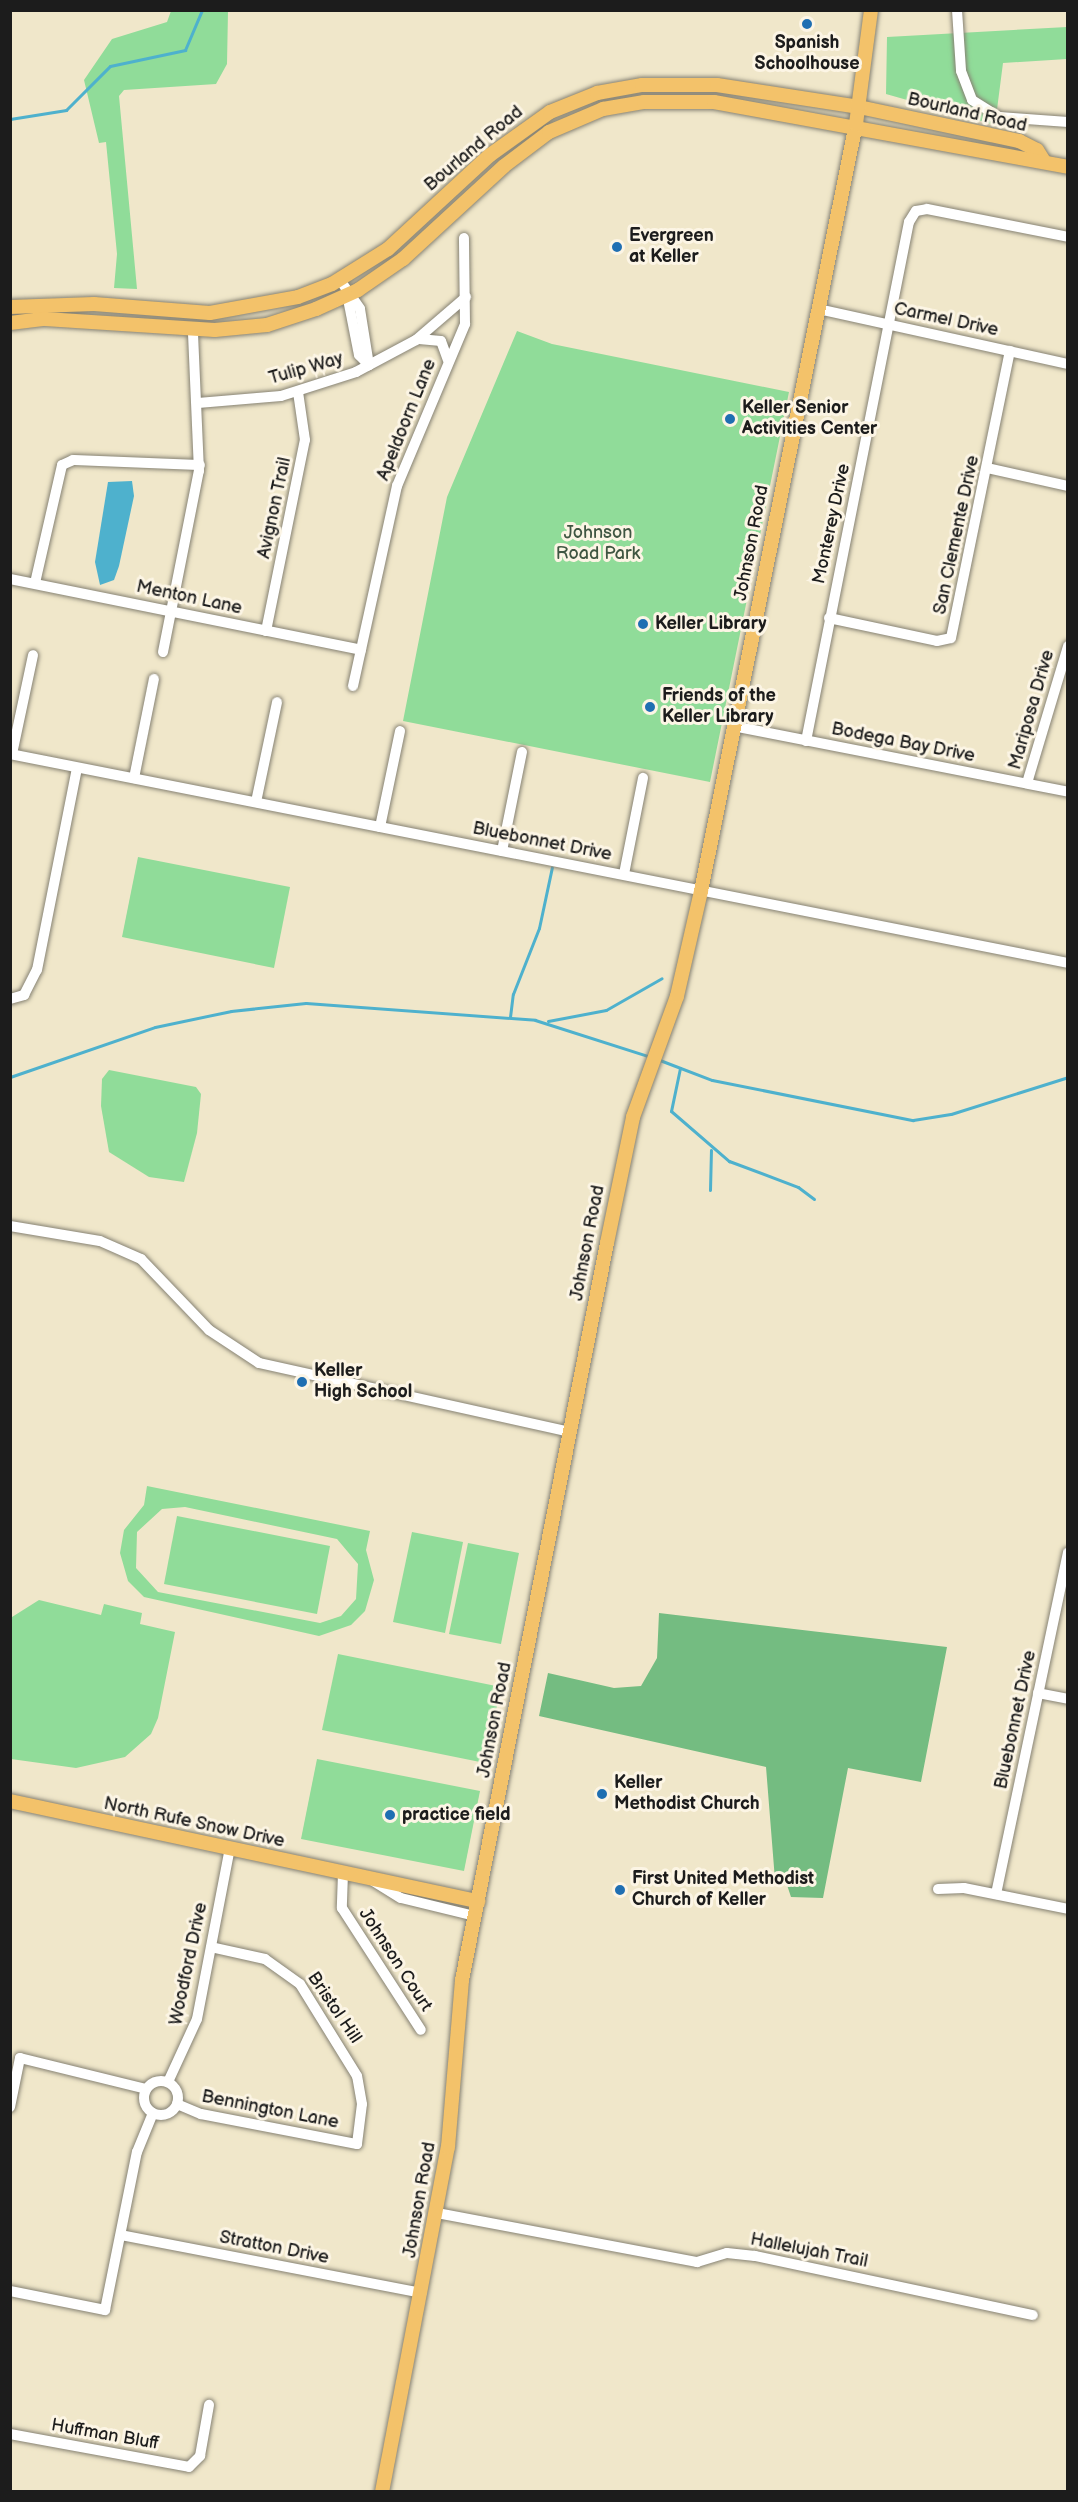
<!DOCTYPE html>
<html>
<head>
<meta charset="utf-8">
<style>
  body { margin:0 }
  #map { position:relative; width:1078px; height:2502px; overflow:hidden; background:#f0e7ca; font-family:"Balsamiq Sans",sans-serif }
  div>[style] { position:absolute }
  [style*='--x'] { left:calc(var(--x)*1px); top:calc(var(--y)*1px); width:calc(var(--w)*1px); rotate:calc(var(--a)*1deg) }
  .green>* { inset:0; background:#90dc99 }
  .forest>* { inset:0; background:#74bc81 }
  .water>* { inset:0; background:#4eb1cd }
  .stream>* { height:3px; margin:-1.5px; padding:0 1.5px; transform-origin:1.5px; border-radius:1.5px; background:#4eb1cd }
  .roads { filter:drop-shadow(0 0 2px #868273) drop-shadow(0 0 2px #868273) }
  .minor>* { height:10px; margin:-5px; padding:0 5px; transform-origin:5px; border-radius:5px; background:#fff }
  .minor>.ring { margin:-5px; padding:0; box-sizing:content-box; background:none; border:10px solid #fff; border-radius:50% }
  .major>* { height:14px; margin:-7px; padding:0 7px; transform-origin:7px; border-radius:7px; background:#f3c26a }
  .dots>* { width:16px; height:16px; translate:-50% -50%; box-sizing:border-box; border:3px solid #fcf5e5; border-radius:50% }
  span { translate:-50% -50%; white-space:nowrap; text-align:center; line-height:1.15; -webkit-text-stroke:6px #fcf5e5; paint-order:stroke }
  .poi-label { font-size:18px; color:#1c1c1c; font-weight:700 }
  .left { translate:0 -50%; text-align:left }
  .street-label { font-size:18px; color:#1c1c1c }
  .park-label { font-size:18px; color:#3f5642 }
  .frame { position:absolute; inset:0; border:12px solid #1c1c1c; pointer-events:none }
</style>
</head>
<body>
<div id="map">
  <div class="green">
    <div style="clip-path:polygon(171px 11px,228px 11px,227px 64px,216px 84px,124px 90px,119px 96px,137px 289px,114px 288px,117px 254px,106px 142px,99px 143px,84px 80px,112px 39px,167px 22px)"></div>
    <div style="clip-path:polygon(1067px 27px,1067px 59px,1003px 63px,995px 125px,886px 94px,887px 37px)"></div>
    <div style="clip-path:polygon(517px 331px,552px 344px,789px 392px,710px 782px,403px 721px,447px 497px)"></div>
    <div style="clip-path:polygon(138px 857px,290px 887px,274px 968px,122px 937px)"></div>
    <div style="clip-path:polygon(109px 1070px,196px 1087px,201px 1094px,197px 1133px,184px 1182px,149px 1177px,109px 1152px,101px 1106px,102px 1079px)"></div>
    <div style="clip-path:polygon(evenodd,147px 1486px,370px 1531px,366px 1550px,374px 1580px,365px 1611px,351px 1625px,319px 1636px,144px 1597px,128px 1581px,120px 1553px,124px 1530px,144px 1505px,147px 1486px,185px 1507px,337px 1539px,358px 1564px,356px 1599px,341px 1616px,320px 1623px,158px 1592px,136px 1568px,137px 1532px,162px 1509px,185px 1507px)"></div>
    <div style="clip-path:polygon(177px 1516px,330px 1546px,317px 1614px,164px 1584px)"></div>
    <div style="clip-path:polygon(412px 1532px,463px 1542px,445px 1633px,393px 1622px)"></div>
    <div style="clip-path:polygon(468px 1543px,519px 1553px,501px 1644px,449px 1634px)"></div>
    <div style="clip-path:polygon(39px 1600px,101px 1615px,104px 1604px,142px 1613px,140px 1624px,175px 1632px,158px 1718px,151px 1734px,125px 1757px,76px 1768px,11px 1759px,12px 1617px)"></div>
    <div style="clip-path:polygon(338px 1654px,501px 1687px,485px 1763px,322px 1730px)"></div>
    <div style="clip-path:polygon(317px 1759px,480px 1791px,464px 1871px,301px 1839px)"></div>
  </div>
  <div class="forest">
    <div style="clip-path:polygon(659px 1613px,947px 1647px,921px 1782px,848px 1768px,823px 1898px,791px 1897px,787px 1885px,775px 1880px,766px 1767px,539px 1716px,548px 1673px,614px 1688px,641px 1686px,657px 1658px)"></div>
  </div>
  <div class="water">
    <div style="clip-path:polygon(132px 481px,134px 496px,119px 566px,114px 580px,100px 585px,95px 562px,108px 482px)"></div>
  </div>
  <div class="stream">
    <div style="--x:10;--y:119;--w:57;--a:-9.1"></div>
    <div style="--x:66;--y:110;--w:62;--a:-45"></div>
    <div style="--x:110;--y:66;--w:77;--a:-12"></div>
    <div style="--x:185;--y:50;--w:43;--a:-67"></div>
    <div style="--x:510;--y:1017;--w:23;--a:-83"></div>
    <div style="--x:513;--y:994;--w:71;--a:-68.5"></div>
    <div style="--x:539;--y:928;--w:62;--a:-78"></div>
    <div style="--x:548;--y:1021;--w:59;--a:-10.7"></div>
    <div style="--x:606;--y:1010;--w:64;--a:-29.7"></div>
    <div style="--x:657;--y:1059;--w:59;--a:20.9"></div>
    <div style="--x:712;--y:1080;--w:205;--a:11.3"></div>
    <div style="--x:913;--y:1120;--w:38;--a:-9"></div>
    <div style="--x:951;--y:1114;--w:123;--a:-17.5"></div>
    <div style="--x:680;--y:1068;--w:44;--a:101.8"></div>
    <div style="--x:671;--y:1111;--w:77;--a:40.8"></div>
    <div style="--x:729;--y:1161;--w:74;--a:20.6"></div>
    <div style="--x:798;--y:1187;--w:20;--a:37"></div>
    <div style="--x:10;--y:1077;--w:153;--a:-19"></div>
    <div style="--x:155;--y:1027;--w:78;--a:-11.9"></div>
    <div style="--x:231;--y:1011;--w:75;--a:-6.1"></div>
    <div style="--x:306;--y:1003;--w:230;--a:4.2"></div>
    <div style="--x:535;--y:1020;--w:122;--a:17.7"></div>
    <div style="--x:710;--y:1190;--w:40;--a:-88.6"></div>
  </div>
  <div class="roads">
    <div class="minor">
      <div style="--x:957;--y:10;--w:61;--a:86.2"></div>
      <div style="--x:961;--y:71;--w:31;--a:69"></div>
      <div style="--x:972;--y:100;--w:32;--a:32"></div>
      <div style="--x:999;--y:117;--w:69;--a:4.1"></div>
      <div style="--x:340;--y:280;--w:35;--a:55"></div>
      <div style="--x:360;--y:309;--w:57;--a:80.9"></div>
      <div style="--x:347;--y:294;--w:62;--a:78.9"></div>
      <div style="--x:359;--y:355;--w:14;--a:45"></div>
      <div style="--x:818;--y:309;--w:256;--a:12.4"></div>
      <div style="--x:419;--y:339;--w:22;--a:5"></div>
      <div style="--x:441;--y:341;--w:20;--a:70"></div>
      <div style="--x:198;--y:403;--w:83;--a:-4.8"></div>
      <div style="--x:281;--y:396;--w:79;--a:-17.7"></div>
      <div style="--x:356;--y:372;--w:68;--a:-28.1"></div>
      <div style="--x:416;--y:340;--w:66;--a:-40.7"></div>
      <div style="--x:987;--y:468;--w:83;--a:12.5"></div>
      <div style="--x:10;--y:579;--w:358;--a:11.4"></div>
      <div style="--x:35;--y:583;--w:121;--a:-77.1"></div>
      <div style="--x:62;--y:465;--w:12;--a:-24"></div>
      <div style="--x:73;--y:460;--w:127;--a:2.3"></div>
      <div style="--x:829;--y:618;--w:110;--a:12"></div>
      <div style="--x:937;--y:641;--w:14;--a:-12"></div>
      <div style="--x:951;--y:638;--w:293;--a:-78.4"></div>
      <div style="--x:266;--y:631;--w:195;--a:-78.5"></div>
      <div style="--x:305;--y:440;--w:49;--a:-98.3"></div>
      <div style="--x:163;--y:652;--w:185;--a:-78.8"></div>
      <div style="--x:199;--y:471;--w:140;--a:-92.5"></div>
      <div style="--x:353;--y:686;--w:205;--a:-77.6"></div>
      <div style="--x:397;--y:486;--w:176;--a:-67.2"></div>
      <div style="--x:465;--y:324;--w:86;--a:-90.7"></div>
      <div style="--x:733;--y:726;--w:341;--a:11.1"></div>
      <div style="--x:806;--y:741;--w:529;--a:-78.78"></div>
      <div style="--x:909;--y:222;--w:13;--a:-58"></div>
      <div style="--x:916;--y:211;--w:11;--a:-10"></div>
      <div style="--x:927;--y:209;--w:144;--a:11.2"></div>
      <div style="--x:10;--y:754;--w:1078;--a:11.17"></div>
      <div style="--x:12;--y:754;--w:101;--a:-78"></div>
      <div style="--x:134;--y:778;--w:101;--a:-78.6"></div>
      <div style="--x:1027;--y:783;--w:143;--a:-73.3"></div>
      <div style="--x:256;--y:802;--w:102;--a:-78.1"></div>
      <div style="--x:380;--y:827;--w:98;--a:-78.2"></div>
      <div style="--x:502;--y:851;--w:101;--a:-78.6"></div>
      <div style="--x:624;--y:874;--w:98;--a:-78.8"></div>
      <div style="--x:10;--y:999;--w:15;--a:-16"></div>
      <div style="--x:24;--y:995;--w:28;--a:-63"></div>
      <div style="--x:37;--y:970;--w:206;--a:-78.8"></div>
      <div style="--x:10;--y:1226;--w:91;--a:9.5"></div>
      <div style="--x:100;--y:1241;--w:45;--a:23.7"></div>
      <div style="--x:141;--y:1259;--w:98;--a:46.2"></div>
      <div style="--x:209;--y:1330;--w:60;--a:33.4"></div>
      <div style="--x:259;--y:1363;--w:319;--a:12.5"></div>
      <div style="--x:1038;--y:1693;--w:31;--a:11"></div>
      <div style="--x:343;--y:1873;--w:35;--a:92"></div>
      <div style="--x:342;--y:1908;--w:145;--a:57.1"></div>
      <div style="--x:370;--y:1879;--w:36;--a:32"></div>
      <div style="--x:401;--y:1898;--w:76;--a:13.7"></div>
      <div style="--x:938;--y:1889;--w:26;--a:-2"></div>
      <div style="--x:964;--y:1888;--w:106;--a:11.4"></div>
      <div style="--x:996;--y:1894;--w:349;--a:-78.1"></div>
      <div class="ring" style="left:144px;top:2081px;width:24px;height:24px"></div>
      <div style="--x:168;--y:2082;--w:69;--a:-65.3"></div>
      <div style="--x:197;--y:2019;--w:174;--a:-79.1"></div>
      <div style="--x:177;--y:2104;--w:26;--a:23"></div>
      <div style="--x:201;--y:2114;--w:159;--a:10.9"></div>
      <div style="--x:357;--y:2144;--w:40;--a:-82.9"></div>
      <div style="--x:362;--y:2104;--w:28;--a:-100"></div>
      <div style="--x:357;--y:2076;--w:108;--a:-121.8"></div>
      <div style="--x:300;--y:1984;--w:43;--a:-144.5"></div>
      <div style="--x:265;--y:1959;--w:55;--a:-167.5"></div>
      <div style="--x:10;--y:2107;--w:50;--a:-78.5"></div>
      <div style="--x:20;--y:2058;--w:130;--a:13.8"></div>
      <div style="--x:437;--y:2213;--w:265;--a:10.7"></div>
      <div style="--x:697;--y:2262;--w:31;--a:-17"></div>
      <div style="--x:727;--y:2253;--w:28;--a:6"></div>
      <div style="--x:755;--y:2256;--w:284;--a:12"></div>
      <div style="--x:121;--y:2235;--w:306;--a:10.9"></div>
      <div style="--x:10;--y:2291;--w:97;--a:11.3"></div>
      <div style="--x:105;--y:2310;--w:161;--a:-78.6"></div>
      <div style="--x:137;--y:2152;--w:42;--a:-67.7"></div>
      <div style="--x:10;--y:2434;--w:182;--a:10.4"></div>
      <div style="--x:189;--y:2467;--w:16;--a:-45"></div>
      <div style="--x:200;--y:2456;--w:52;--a:-80"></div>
    </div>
    <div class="major">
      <div style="--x:10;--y:307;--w:84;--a:-2"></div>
      <div style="--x:94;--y:304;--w:116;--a:4.4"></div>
      <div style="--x:210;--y:313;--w:89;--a:-10.3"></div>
      <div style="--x:298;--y:297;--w:36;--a:-21"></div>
      <div style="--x:332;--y:284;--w:66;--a:-32"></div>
      <div style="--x:388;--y:249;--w:139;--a:-42.7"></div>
      <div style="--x:490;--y:155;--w:74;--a:-35.6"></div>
      <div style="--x:550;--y:112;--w:51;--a:-22"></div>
      <div style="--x:597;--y:93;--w:46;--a:-10.1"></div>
      <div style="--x:642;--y:85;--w:75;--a:0"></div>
      <div style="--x:717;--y:85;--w:144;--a:8.8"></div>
      <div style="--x:859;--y:107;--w:164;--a:12"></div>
      <div style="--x:1019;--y:141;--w:20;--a:27"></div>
      <div style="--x:1037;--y:150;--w:13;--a:58"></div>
      <div style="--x:10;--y:323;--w:35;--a:-7"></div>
      <div style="--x:45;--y:319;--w:170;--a:3.7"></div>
      <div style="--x:215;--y:330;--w:52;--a:-5.5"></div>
      <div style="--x:267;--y:325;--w:52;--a:-18.1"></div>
      <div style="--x:316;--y:309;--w:46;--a:-24.3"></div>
      <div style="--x:358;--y:290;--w:55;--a:-34.6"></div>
      <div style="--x:403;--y:259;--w:137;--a:-42.6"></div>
      <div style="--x:504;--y:166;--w:56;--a:-37.1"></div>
      <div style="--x:549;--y:132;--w:59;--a:-23.1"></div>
      <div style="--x:603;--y:109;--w:42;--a:-9.7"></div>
      <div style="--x:644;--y:102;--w:70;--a:0"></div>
      <div style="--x:714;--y:102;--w:360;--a:10.4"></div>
      <div style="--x:10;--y:1801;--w:479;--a:12.1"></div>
      <div style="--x:382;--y:2492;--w:351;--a:-79.2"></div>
      <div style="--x:448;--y:2147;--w:168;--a:-85.2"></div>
      <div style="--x:462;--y:1980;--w:751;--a:-78.87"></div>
      <div style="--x:607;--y:1243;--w:129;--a:-78.3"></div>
      <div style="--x:633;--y:1117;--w:129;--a:-70"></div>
      <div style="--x:677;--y:996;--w:108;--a:-77.1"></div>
      <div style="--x:701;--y:891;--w:783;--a:-78.58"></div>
      <div style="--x:856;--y:124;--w:115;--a:-82.5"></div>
    </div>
  </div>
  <div class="dots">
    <div style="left:807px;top:24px;background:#1f6fb2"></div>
    <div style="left:617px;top:247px;background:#1f6fb2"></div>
    <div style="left:730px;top:419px;background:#1f6fb2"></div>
    <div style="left:643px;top:624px;background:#1f6fb2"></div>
    <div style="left:650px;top:707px;background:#1f6fb2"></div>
    <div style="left:302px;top:1382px;background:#1f6fb2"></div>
    <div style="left:602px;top:1794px;background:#1f6fb2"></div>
    <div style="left:390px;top:1815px;background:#1f6fb2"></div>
    <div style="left:620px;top:1890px;background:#1f6fb2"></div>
  </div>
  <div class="poi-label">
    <span style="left:807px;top:54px">Spanish<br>Schoolhouse</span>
    <span class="left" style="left:629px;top:247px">Evergreen<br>at Keller</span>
    <span class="left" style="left:742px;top:419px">Keller Senior<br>Activities Center</span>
    <span class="left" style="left:655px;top:624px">Keller Library</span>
    <span class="left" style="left:662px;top:707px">Friends of the<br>Keller Library</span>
    <span class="left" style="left:314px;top:1382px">Keller<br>High School</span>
    <span class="left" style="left:614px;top:1794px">Keller<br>Methodist Church</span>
    <span class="left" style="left:402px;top:1815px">practice field</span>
    <span class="left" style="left:632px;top:1890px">First United Methodist<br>Church of Keller</span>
  </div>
  <div class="street-label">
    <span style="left:967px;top:113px;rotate:13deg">Bourland Road</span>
    <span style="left:474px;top:149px;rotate:-40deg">Bourland Road</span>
    <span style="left:946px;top:320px;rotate:12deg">Carmel Drive</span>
    <span style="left:306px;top:369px;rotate:-16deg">Tulip Way</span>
    <span style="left:407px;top:420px;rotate:-68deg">Apeldoorn Lane</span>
    <span style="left:275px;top:508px;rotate:-78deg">Avignon Trail</span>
    <span style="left:832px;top:524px;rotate:-78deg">Monterey Drive</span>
    <span style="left:957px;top:535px;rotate:-78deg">San Clemente Drive</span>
    <span style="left:752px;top:543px;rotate:-79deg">Johnson Road</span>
    <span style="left:189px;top:598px;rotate:12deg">Menton Lane</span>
    <span style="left:1032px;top:710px;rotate:-74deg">Mariposa Drive</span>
    <span style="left:903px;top:743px;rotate:11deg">Bodega Bay Drive</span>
    <span style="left:542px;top:842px;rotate:11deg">Bluebonnet Drive</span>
    <span style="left:588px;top:1243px;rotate:-79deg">Johnson Road</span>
    <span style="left:495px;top:1720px;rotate:-79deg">Johnson Road</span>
    <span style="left:1016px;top:1720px;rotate:-78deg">Bluebonnet Drive</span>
    <span style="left:194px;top:1823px;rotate:12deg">North Rufe Snow Drive</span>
    <span style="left:395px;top:1960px;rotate:57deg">Johnson Court</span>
    <span style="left:189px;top:1964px;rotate:-78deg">Woodford Drive</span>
    <span style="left:334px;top:2008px;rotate:56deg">Bristol Hill</span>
    <span style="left:270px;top:2110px;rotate:11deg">Bennington Lane</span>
    <span style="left:420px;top:2200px;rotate:-80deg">Johnson Road</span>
    <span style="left:274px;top:2248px;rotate:11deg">Stratton Drive</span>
    <span style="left:809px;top:2251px;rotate:11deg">Hallelujah Trail</span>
    <span style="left:105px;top:2435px;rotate:10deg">Huffman Bluff</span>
  </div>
  <div class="park-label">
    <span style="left:598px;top:544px">Johnson<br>Road Park</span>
  </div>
  <div class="frame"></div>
</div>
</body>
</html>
